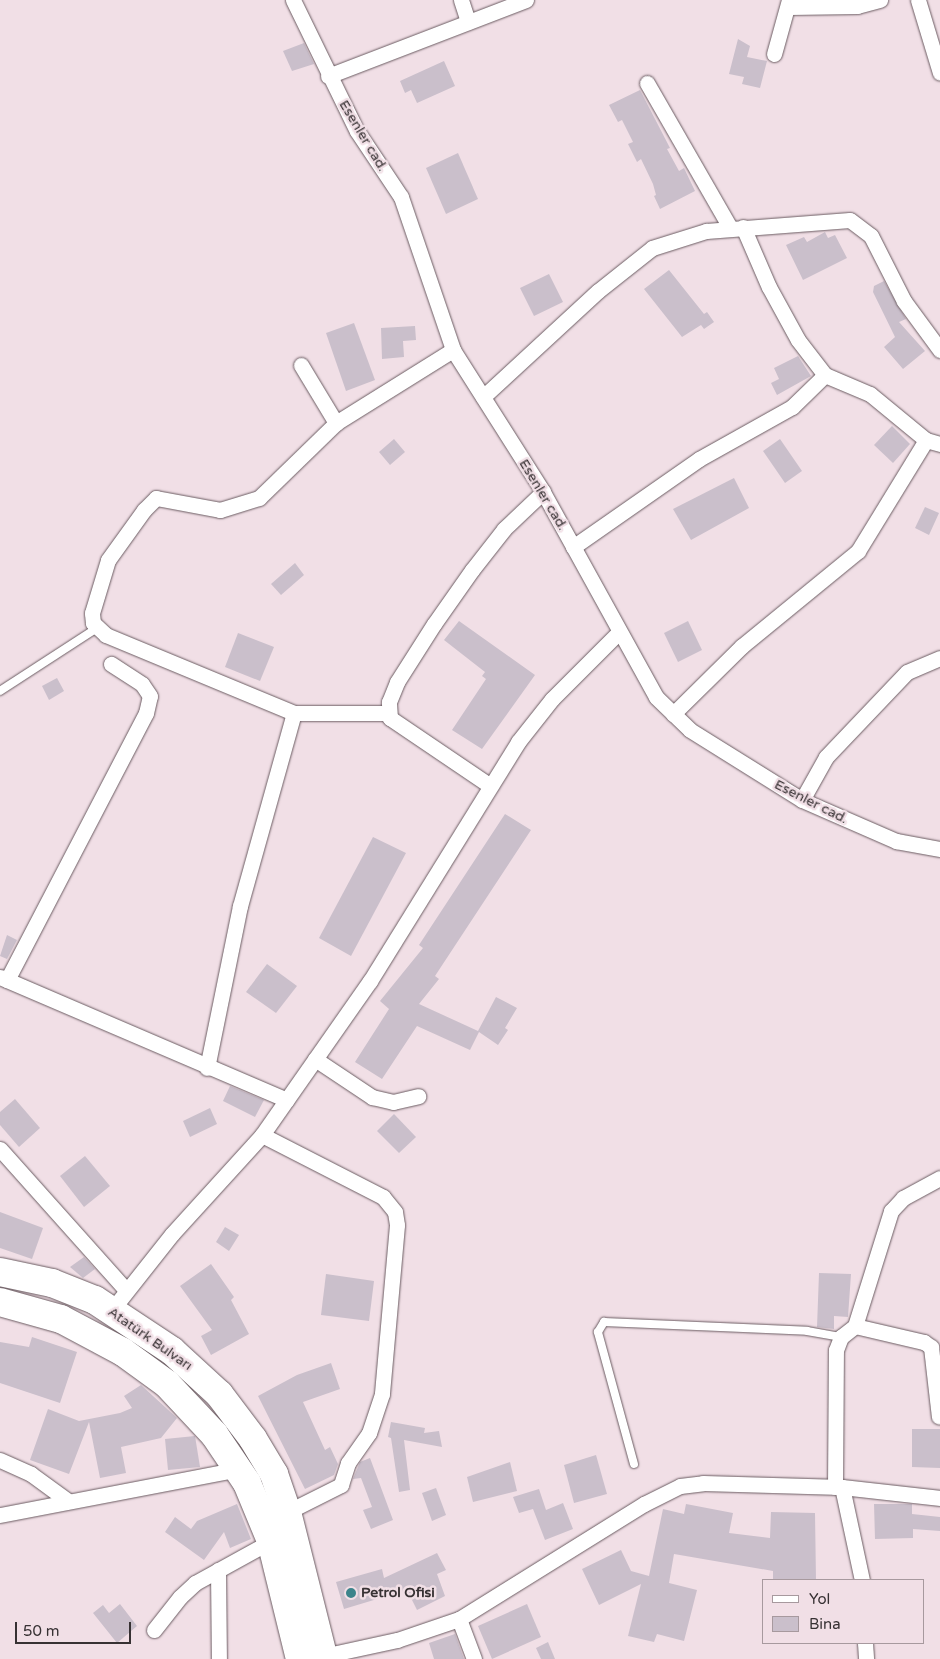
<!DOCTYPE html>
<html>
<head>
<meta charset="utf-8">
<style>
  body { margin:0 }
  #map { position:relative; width:940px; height:1659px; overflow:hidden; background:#f1dfe6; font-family:"Varela Round",sans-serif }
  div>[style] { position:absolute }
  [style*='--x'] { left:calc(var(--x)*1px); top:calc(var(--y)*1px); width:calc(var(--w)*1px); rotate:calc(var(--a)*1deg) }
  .building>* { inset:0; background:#cabfcb }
  .roads { filter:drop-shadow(0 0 1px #6b5c62) drop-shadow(0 0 1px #6b5c62) }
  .lane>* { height:8px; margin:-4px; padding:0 4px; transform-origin:4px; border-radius:4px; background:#fff }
  .street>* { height:15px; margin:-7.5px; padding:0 7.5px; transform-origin:7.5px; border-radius:7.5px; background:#fff }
  .highway>* { height:28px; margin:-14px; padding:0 14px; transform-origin:14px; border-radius:14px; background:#fff }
  .dots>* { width:14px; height:14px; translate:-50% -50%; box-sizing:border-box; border:2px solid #f1dfe6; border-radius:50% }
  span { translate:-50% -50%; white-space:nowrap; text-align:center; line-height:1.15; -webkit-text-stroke:5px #f1dfe6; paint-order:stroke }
  .street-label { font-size:14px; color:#373133 }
  .poi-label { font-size:14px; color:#373133; font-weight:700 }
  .left { translate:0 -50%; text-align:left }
  .legend { position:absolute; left:762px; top:1579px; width:162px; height:65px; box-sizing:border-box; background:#f1dfe6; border:1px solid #a7999e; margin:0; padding:6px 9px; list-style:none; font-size:15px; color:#373133 }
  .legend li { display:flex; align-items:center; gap:10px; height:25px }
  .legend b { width:25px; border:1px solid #a7999e }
  .scale { position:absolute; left:15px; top:1622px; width:116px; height:22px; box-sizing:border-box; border:2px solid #373133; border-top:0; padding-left:6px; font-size:15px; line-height:18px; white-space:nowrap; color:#373133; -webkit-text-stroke:4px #f1dfe6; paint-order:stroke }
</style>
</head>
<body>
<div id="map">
  <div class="building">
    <div style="clip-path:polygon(738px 39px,750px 46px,747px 57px,767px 61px,760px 88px,742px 84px,744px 77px,729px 74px)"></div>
    <div style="clip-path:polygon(304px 43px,314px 64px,292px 71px,283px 51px)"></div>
    <div style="clip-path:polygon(444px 61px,455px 86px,417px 103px,411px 90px,405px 93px,400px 81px)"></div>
    <div style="clip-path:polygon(640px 90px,670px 148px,667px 149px,679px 171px,684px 168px,695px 191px,660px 209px,654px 196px,656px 195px,653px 184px,641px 159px,637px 162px,628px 144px,633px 142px,622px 120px,618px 122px,609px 105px)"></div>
    <div style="clip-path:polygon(458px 153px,478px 199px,446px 214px,426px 168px)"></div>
    <div style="clip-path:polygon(825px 232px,828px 238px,835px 235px,847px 258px,803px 280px,786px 245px,804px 237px,807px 242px)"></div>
    <div style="clip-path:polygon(669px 270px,704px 314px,707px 312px,714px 322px,704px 329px,701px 325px,682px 337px,644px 289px)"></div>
    <div style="clip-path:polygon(549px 274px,563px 302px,534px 316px,520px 288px)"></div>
    <div style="clip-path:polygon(884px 281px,906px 319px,899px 322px,925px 351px,903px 369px,884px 347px,895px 337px,873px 292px,874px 286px)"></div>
    <div style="clip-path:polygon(354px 323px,375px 380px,346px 391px,326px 333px)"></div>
    <div style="clip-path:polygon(415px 326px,416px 340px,403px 341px,404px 357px,382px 359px,381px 328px)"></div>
    <div style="clip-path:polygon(798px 356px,811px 376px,777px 395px,771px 383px,779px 379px,774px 368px)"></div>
    <div style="clip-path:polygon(892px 426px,910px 444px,893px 463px,874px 445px)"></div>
    <div style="clip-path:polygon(394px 439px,405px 452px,390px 465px,379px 452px)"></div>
    <div style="clip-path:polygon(780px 439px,802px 471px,785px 483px,763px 451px)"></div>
    <div style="clip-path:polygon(734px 478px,749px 508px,691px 540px,673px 509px)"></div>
    <div style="clip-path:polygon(925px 507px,939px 513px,929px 535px,915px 528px)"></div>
    <div style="clip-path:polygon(295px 563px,304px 575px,281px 595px,271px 584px)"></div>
    <div style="clip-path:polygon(459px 621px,535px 675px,482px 749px,452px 730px,486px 679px,482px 676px,485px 672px,444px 640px)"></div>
    <div style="clip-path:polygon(688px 621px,702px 650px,678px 662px,664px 633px)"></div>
    <div style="clip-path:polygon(238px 633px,274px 647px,260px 681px,225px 667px)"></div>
    <div style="clip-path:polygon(57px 678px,64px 691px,49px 700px,42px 686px)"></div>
    <div style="clip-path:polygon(505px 814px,531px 830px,435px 976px,439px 979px,419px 1004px,478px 1031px,496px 997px,517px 1008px,505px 1028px,508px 1030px,498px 1045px,479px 1032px,470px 1050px,417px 1026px,382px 1079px,355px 1062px,389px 1009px,380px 1001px,423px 948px,419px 945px)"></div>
    <div style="clip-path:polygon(373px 837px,406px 853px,351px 956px,319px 938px)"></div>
    <div style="clip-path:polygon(7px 935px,17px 940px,7px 959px,0 956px)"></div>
    <div style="clip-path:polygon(267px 964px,297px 986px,276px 1013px,246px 992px)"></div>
    <div style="clip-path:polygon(230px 1086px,264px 1100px,255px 1117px,223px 1101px)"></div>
    <div style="clip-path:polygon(15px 1099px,40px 1128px,19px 1147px,0 1125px,0 1112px)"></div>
    <div style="clip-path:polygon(210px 1108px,217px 1124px,190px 1137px,183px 1121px)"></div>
    <div style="clip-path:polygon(394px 1114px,416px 1137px,399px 1153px,377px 1131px)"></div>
    <div style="clip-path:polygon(85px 1156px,110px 1186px,84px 1207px,60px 1176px)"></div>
    <div style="clip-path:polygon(0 1212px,43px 1228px,32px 1259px,0 1248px)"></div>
    <div style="clip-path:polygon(225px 1227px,239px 1235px,229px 1251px,216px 1242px)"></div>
    <div style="clip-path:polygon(84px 1257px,95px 1269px,83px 1278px,70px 1267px)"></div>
    <div style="clip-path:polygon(211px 1264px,234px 1297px,231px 1300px,249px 1334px,211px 1355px,201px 1336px,212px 1330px,180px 1286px)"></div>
    <div style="clip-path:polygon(819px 1273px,851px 1274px,848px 1317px,834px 1316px,834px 1329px,817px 1327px)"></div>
    <div style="clip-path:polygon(326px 1274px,374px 1281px,369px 1321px,321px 1315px)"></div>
    <div style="clip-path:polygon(32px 1337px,77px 1352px,60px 1403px,0 1383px,0 1342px,29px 1347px)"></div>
    <div style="clip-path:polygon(331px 1363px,340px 1389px,303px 1402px,325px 1450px,330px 1447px,338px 1464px,334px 1475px,305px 1489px,258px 1396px,297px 1375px)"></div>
    <div style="clip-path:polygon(141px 1385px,177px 1418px,161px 1438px,121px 1447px,126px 1473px,100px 1478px,89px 1422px,69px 1474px,30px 1460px,48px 1409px,79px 1421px,120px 1413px,132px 1408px,124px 1396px)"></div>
    <div style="clip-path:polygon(391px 1422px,425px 1428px,424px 1433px,439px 1431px,442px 1447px,404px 1440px,410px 1490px,399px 1492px,391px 1438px,388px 1437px)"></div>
    <div style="clip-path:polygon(912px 1429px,940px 1429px,940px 1468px,912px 1467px)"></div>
    <div style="clip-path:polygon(195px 1436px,200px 1467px,168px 1470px,165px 1439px)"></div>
    <div style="clip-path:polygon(596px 1455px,607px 1494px,574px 1503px,564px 1465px)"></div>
    <div style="clip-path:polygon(370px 1458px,393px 1520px,371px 1529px,363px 1510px,372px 1507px,361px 1478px,353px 1479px,360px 1462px)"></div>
    <div style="clip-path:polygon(510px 1462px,517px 1491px,473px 1502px,467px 1477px)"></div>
    <div style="clip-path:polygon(436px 1488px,446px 1515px,432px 1521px,422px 1493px)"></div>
    <div style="clip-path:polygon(539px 1489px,546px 1510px,563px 1503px,573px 1529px,545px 1540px,533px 1509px,519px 1513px,513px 1497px)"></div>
    <div style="clip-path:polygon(237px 1504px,251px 1539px,230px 1548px,224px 1532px,204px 1560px,165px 1532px,175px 1517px,191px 1529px,197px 1521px)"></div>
    <div style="clip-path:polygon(686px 1504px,733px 1513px,729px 1533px,770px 1538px,771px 1512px,815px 1513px,816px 1580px,773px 1580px,773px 1571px,674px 1554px,669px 1583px,697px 1590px,684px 1641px,657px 1634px,654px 1642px,628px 1636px,641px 1584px,599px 1605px,582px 1569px,621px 1550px,631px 1571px,649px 1576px,663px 1509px,684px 1514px)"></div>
    <div style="clip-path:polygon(874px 1504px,912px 1504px,912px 1514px,940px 1517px,940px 1531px,913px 1529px,913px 1538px,875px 1539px)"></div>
    <div style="clip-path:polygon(437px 1553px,446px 1570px,437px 1574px,445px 1596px,417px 1610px,407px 1590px,344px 1609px,336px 1582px,382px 1569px,384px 1578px)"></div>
    <div style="clip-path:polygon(120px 1604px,137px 1626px,117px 1643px,93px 1613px,103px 1605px,109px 1613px)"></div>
    <div style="clip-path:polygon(527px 1604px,541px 1637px,492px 1659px,478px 1626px)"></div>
    <div style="clip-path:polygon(455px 1634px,464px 1659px,434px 1659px,429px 1643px)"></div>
    <div style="clip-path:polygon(548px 1642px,555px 1659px,541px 1659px,536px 1648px)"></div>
  </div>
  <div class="roads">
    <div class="lane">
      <div style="--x:0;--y:691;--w:116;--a:-33"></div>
      <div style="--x:634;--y:1464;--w:137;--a:-105.3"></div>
      <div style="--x:598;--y:1332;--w:12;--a:-59"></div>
      <div style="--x:604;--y:1322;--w:203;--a:2.5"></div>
      <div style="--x:807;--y:1331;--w:35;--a:10"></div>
    </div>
    <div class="street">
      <div style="--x:293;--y:0;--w:146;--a:64"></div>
      <div style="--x:357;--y:131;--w:79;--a:56.3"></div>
      <div style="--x:401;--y:197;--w:162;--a:71.2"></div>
      <div style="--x:453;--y:350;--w:168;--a:57.6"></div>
      <div style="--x:543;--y:492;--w:234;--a:61.1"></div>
      <div style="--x:656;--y:697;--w:47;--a:44.1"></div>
      <div style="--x:690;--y:730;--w:132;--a:32"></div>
      <div style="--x:802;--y:800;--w:103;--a:23.6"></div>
      <div style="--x:896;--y:841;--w:45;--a:10.3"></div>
      <div style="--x:461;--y:0;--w:23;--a:72"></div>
      <div style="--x:918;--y:0;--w:76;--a:73.2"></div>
      <div style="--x:789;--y:7;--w:68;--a:-0.8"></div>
      <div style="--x:857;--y:6;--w:24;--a:-15"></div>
      <div style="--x:774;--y:54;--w:56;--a:-74.5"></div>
      <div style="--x:328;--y:76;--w:212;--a:-21"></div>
      <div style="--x:647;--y:83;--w:168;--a:60.1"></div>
      <div style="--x:743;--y:227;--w:65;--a:66.6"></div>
      <div style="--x:769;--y:287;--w:60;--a:61.3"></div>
      <div style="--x:798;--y:340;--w:44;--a:52.4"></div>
      <div style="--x:825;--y:375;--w:49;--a:22.9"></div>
      <div style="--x:870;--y:394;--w:72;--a:39.4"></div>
      <div style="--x:926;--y:440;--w:15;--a:16"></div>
      <div style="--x:301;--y:365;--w:68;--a:58.9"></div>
      <div style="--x:483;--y:397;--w:156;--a:-42.7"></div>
      <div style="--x:598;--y:291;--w:69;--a:-38.5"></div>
      <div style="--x:652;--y:248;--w:57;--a:-17.5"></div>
      <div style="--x:706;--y:231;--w:144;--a:-4.4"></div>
      <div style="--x:850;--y:220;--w:26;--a:37"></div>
      <div style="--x:871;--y:236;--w:73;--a:63.1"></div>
      <div style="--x:904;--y:301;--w:61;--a:53.7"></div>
      <div style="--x:573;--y:547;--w:154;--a:-34.9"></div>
      <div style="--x:699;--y:459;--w:107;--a:-29.2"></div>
      <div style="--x:792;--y:407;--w:46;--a:-44.1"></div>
      <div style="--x:388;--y:713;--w:94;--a:180"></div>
      <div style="--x:294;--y:713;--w:204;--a:-157.5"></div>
      <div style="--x:106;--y:635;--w:18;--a:-137"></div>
      <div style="--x:93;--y:623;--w:10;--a:-96"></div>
      <div style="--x:92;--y:613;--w:55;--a:-73.2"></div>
      <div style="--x:108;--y:560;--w:62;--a:-54.2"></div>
      <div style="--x:144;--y:510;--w:17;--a:-45"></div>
      <div style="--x:156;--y:498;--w:65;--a:10.6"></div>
      <div style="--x:220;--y:510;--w:41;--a:-17.1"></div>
      <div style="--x:259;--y:498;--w:107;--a:-44.2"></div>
      <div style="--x:336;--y:423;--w:138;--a:-32"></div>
      <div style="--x:673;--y:714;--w:97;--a:-44.6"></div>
      <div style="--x:742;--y:646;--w:150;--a:-39.3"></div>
      <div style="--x:858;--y:551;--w:130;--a:-58.5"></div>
      <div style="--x:489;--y:785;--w:120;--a:-145.9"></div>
      <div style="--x:390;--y:718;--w:16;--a:-94"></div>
      <div style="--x:389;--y:702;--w:22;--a:-68"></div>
      <div style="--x:397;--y:682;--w:69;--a:-57.5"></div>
      <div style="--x:434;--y:624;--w:66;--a:-54.9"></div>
      <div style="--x:472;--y:570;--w:52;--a:-52"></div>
      <div style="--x:504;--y:529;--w:54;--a:-43.5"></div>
      <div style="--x:802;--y:800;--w:49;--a:-60.8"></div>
      <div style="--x:826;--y:757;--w:117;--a:-46.4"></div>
      <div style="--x:907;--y:672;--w:36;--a:-23"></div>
      <div style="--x:0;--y:977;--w:312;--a:23.2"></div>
      <div style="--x:7;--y:980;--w:301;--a:-62.5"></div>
      <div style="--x:146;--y:713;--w:17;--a:-77"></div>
      <div style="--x:150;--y:696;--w:14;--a:-124"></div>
      <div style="--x:142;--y:684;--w:37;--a:-147"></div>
      <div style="--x:315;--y:1059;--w:69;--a:33.7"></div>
      <div style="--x:372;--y:1097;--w:22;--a:13"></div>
      <div style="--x:393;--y:1102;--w:26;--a:-13"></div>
      <div style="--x:207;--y:1068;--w:165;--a:-78.5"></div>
      <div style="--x:240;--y:906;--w:200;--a:-74.4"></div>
      <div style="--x:262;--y:1135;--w:136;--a:27.1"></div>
      <div style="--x:383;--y:1197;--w:19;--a:51"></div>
      <div style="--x:395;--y:1212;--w:13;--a:81"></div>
      <div style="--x:397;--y:1225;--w:170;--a:95.1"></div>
      <div style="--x:382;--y:1394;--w:41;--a:108.4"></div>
      <div style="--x:369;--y:1433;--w:37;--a:125"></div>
      <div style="--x:348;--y:1463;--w:23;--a:108"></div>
      <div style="--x:341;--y:1485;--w:60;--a:153.4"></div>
      <div style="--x:0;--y:1149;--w:189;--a:48.2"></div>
      <div style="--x:111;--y:1311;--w:98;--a:-51.6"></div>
      <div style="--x:172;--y:1234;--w:134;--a:-47.7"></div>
      <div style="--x:262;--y:1135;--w:188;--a:-55"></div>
      <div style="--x:370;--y:981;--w:281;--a:-58.2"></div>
      <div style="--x:518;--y:742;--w:55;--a:-51.7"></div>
      <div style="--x:552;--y:699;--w:93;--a:-45"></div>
      <div style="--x:855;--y:1326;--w:71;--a:13.1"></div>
      <div style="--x:924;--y:1342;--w:9;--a:36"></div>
      <div style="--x:931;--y:1347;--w:70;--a:83.5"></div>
      <div style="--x:0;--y:1460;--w:34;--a:24"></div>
      <div style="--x:31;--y:1474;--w:46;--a:36.1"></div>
      <div style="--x:835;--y:1487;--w:137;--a:-89.6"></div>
      <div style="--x:836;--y:1350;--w:14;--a:-69"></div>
      <div style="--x:841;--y:1337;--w:18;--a:-38"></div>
      <div style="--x:855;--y:1326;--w:121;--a:-72.6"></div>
      <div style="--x:891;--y:1211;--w:18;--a:-47"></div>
      <div style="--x:903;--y:1198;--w:42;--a:-28.4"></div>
      <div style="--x:842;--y:1487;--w:95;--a:77.9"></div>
      <div style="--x:0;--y:1515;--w:243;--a:-10.9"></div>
      <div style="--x:218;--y:1570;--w:89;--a:89.4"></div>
      <div style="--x:459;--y:1619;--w:43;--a:69.4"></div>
      <div style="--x:154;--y:1630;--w:42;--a:-51.8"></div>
      <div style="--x:180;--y:1597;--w:21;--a:-43"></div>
      <div style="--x:195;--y:1583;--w:87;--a:-28.9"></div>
      <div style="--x:865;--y:1643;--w:16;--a:86"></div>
      <div style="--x:323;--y:1656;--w:76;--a:-12.2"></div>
      <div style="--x:397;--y:1640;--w:65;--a:-18.7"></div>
      <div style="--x:459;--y:1619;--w:218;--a:-31.9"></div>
      <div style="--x:644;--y:1504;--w:40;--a:-26.6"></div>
      <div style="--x:680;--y:1486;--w:23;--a:-7"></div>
      <div style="--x:703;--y:1483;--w:139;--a:1.6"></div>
      <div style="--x:842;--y:1487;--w:99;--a:6.4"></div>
    </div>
    <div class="highway">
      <div style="--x:0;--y:1272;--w:53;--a:11.9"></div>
      <div style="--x:52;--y:1283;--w:46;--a:21.6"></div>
      <div style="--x:95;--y:1300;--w:92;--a:33.5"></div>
      <div style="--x:172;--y:1351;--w:64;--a:42.5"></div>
      <div style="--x:219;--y:1394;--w:56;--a:52.9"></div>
      <div style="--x:253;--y:1439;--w:41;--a:59"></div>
      <div style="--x:274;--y:1474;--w:40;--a:71.1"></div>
      <div style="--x:287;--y:1512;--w:152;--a:75.9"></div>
      <div style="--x:0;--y:1302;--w:63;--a:15.6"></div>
      <div style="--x:61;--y:1319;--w:70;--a:28"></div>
      <div style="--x:123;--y:1352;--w:54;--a:36"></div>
      <div style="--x:167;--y:1384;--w:69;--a:46.8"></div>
      <div style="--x:214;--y:1434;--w:59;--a:56"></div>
      <div style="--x:247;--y:1483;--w:63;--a:67.5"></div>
      <div style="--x:271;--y:1541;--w:122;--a:76.2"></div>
    </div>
  </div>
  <div class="dots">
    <div style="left:351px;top:1593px;background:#3c848b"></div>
  </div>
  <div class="street-label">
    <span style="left:363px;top:136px;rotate:59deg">Esenler cad.</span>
    <span style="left:543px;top:495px;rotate:59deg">Esenler cad.</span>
    <span style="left:811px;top:802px;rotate:27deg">Esenler cad.</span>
    <span style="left:150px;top:1339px;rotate:35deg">Atatürk Bulvarı</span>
  </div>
  <div class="poi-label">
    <span class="left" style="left:361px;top:1593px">Petrol Ofisi</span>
  </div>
  <ul class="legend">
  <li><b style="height:6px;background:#fff"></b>Yol</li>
  <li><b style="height:14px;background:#cabfcb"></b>Bina</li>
  </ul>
  <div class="scale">50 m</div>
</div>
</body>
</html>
